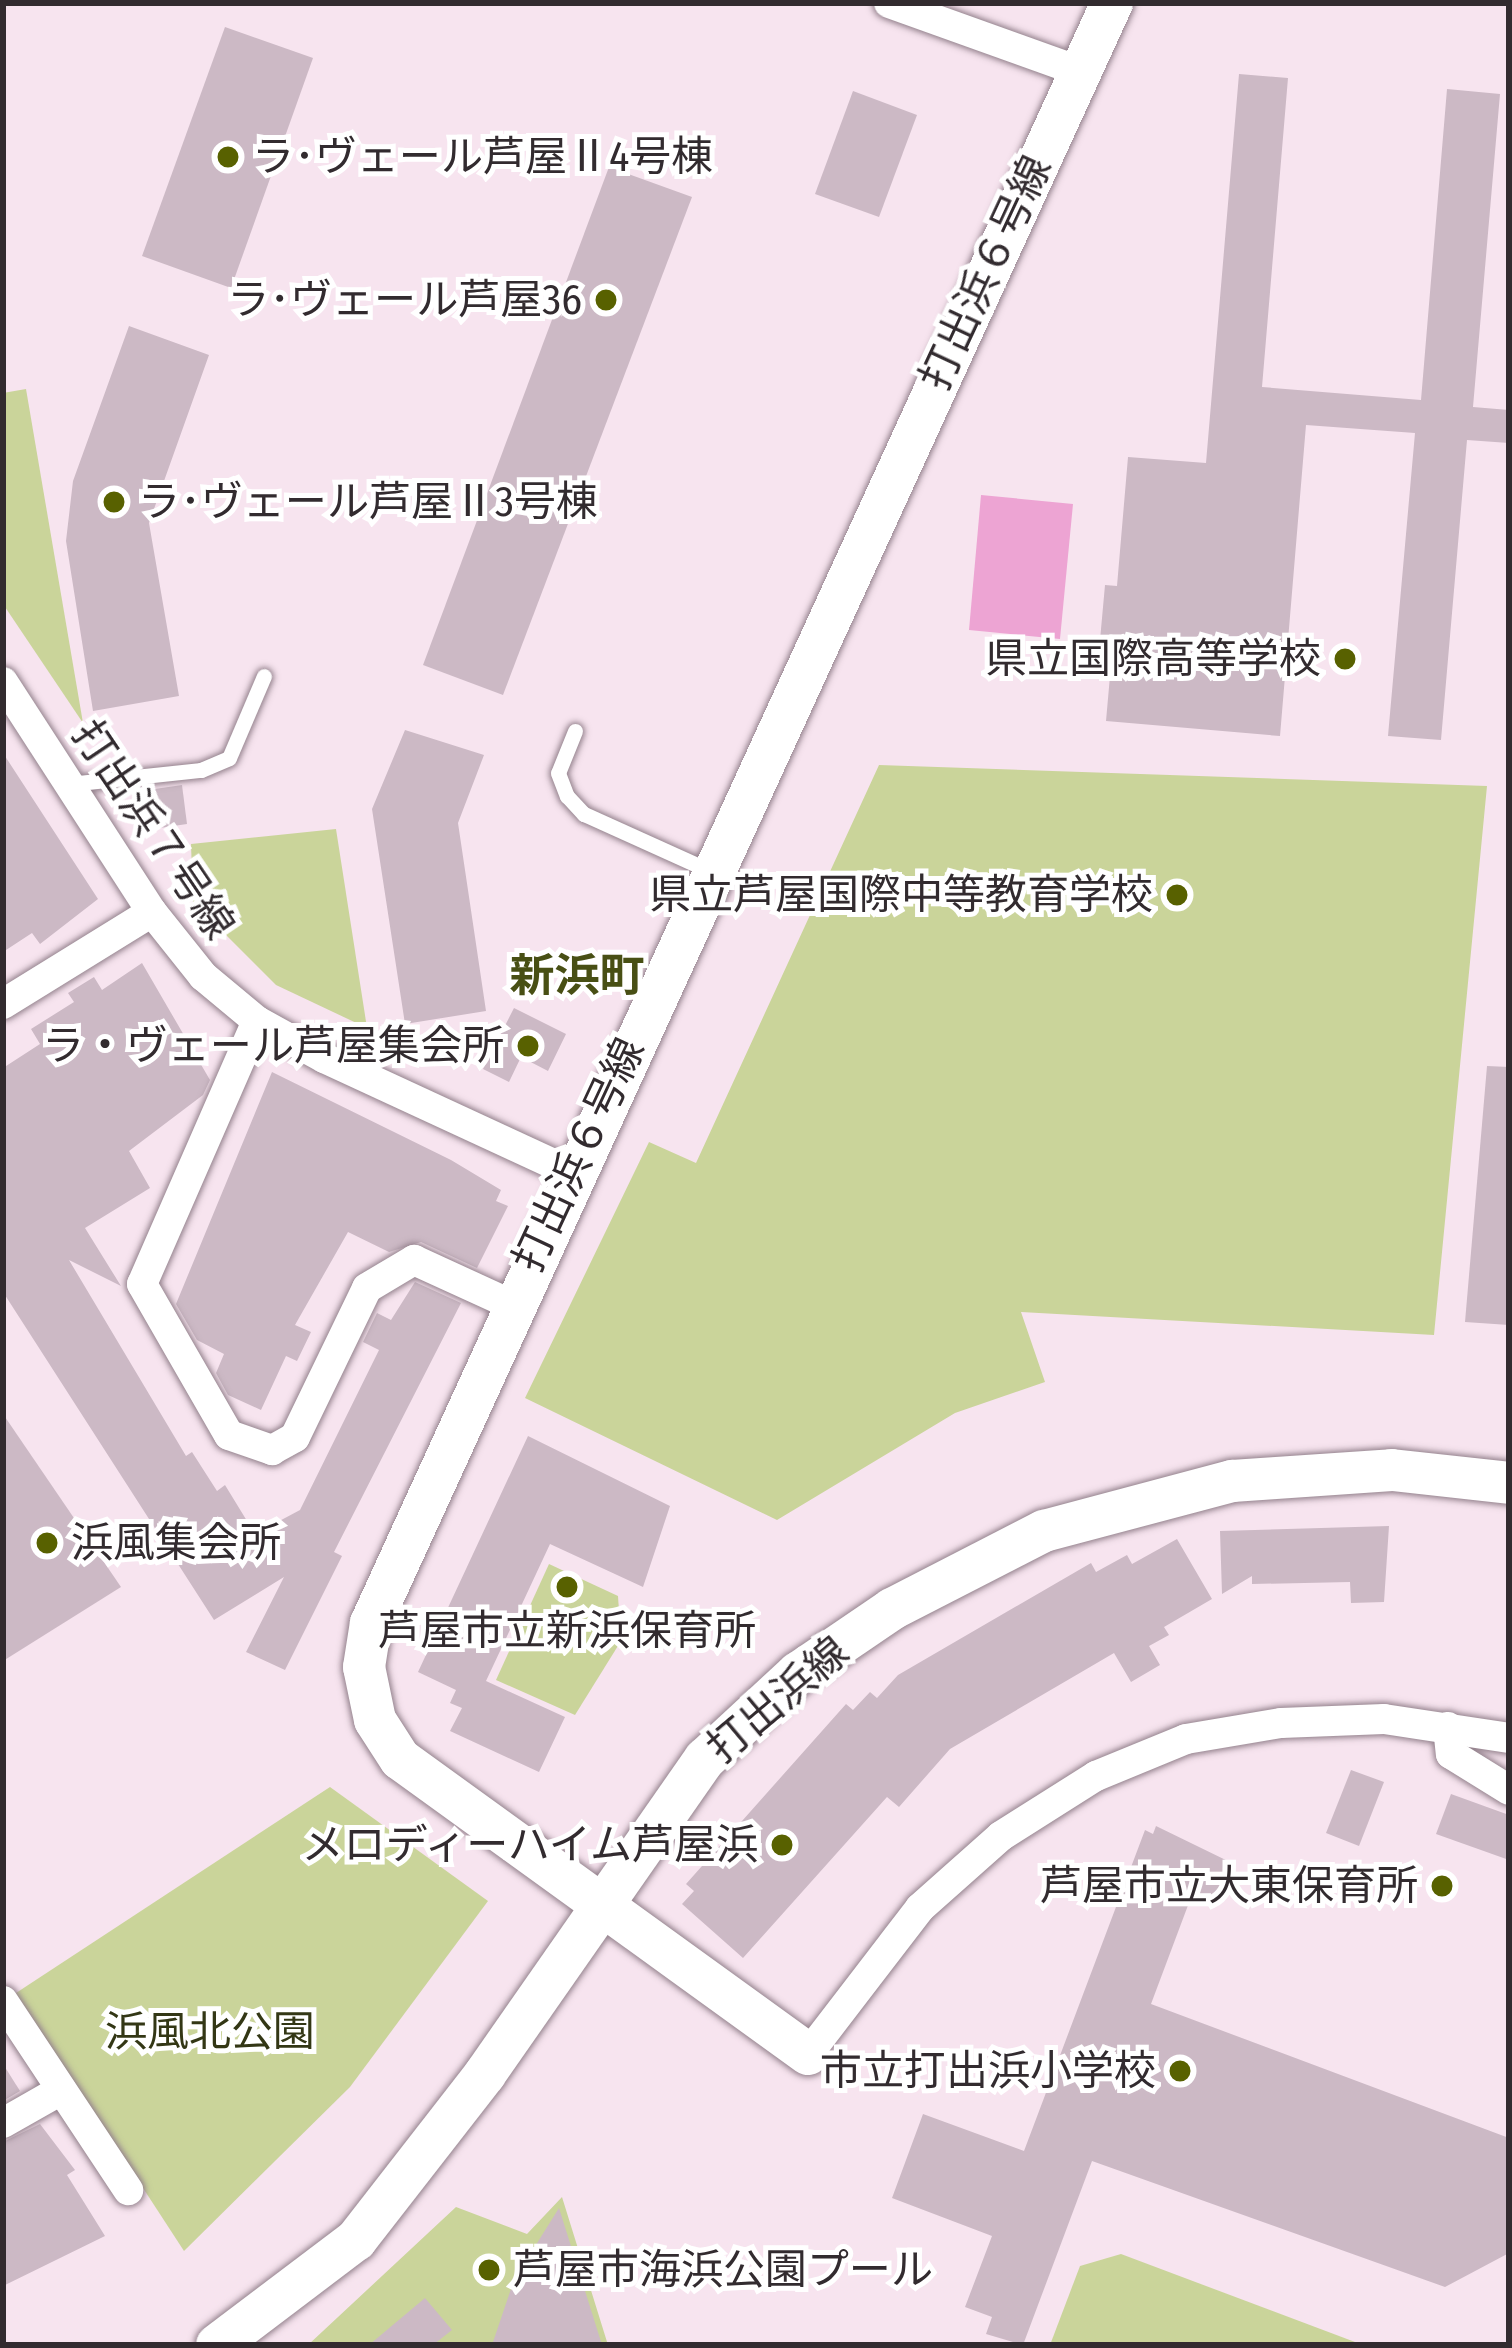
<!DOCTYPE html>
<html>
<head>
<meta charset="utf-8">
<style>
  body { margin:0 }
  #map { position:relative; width:1512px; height:2348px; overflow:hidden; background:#f7e4ef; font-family:"Fira Sans Condensed","Noto Sans JP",sans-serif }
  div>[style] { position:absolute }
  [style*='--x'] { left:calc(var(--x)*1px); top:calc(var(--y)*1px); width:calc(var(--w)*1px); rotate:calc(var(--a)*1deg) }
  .green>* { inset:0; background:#cad49a }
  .water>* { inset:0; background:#eda4d3 }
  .building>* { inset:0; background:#ccb9c5 }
  .roads { filter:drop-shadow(0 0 3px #94828d) drop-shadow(0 0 3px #94828d) }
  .lane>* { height:15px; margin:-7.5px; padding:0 7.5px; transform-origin:7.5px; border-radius:7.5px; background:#fff }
  .street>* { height:30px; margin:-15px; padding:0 15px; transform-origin:15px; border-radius:15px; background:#fff }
  .secondary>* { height:42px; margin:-21px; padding:0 21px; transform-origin:21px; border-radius:21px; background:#fff }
  .dots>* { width:33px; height:33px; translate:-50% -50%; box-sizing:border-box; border:6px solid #fff; border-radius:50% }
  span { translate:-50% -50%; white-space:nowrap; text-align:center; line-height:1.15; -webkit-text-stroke:10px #fff; paint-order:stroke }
  .poi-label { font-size:42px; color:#322b2f }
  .left { translate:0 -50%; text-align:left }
  .right { translate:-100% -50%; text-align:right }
  .street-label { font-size:42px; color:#322b2f }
  .park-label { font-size:42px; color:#333715 }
  .neighbourhood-label { font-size:45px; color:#484f14; font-weight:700 }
  .frame { position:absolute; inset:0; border:6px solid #322b2f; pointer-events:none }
</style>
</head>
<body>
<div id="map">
  <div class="green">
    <div style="clip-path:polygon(26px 389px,83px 723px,3px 604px,3px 393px)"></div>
    <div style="clip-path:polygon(879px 765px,1487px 786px,1434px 1335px,1021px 1312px,1045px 1382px,955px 1413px,777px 1520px,525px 1398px,649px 1142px,696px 1163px)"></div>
    <div style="clip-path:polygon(336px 829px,367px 1028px,276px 985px,193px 902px,191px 844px)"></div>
    <div style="clip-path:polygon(549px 1564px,618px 1596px,621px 1641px,575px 1715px,496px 1680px)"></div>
    <div style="clip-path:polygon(330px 1787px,488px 1901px,350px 2087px,184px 2251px,16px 1993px)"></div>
    <div style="clip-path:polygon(562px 2197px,608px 2345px,308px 2345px,456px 2207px,527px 2234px)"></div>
    <div style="clip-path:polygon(1121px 2254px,1363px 2345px,1050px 2345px,1080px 2266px)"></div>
  </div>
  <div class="water">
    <div style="clip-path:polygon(981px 495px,1073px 504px,1060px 639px,969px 630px)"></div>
  </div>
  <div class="building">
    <div style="clip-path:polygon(225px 27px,313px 58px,231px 288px,142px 256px)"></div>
    <div style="clip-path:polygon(1239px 74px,1288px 78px,1262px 387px,1421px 400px,1447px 89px,1500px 94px,1473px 407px,1509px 410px,1509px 443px,1467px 440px,1441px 740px,1388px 736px,1415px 433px,1306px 425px,1280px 736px,1106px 721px,1113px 642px,1100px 640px,1105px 585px,1117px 586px,1128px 457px,1206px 463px)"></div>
    <div style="clip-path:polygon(853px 91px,917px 115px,879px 217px,815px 194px)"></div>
    <div style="clip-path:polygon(609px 167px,692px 197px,503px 695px,423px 665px)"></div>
    <div style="clip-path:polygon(129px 326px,209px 355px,149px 523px,179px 696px,93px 711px,66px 541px,73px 481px)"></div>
    <div style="clip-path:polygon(405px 730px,484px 755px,458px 823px,486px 1011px,405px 1024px,372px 809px)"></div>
    <div style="clip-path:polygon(3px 753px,98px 899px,40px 944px,32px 933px,3px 952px)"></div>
    <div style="clip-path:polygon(182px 785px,187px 824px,153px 829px,148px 790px)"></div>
    <div style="clip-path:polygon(142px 963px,210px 1080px,203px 1095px,129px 1151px,150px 1188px,85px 1228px,121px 1286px,69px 1260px,186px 1456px,192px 1452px,217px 1491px,225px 1485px,255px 1534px,300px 1510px,379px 1350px,363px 1342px,377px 1313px,391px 1320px,415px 1282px,461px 1303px,334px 1552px,342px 1556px,285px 1670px,246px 1652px,284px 1577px,214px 1620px,3px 1292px,3px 1068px,40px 1044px,31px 1029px,74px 1002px,68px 993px,94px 977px,102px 990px)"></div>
    <div style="clip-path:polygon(514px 1008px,566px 1034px,548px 1071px,521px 1057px,509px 1082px,483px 1069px)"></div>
    <div style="clip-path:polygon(1487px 1066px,1509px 1067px,1509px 1325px,1465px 1322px)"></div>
    <div style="clip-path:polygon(272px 1072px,451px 1160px,501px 1190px,496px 1201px,508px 1206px,477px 1268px,421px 1242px,389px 1252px,348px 1232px,295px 1325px,311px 1332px,297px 1361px,286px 1356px,261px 1410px,228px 1395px,216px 1373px,224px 1354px,197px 1340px,176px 1304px)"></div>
    <div style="clip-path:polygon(3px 1414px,121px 1587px,3px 1661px)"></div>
    <div style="clip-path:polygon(528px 1436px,670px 1506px,643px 1587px,550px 1544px,486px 1681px,565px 1717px,539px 1772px,450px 1731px,462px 1708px,450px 1703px,456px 1690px,418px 1672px)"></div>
    <div style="clip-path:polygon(1389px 1526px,1384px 1602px,1351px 1603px,1350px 1582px,1252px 1584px,1252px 1576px,1222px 1594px,1220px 1531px)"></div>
    <div style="clip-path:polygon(1177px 1539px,1212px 1599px,1164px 1627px,1169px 1635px,1149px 1646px,1160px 1665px,1131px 1682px,1114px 1653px,950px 1749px,899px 1807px,887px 1797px,743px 1958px,682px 1904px,694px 1891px,686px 1884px,846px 1704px,853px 1710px,870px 1692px,877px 1698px,898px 1675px,1091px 1563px,1096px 1572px,1127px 1555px,1132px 1564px)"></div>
    <div style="clip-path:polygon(1351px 1770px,1384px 1782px,1359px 1846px,1326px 1833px)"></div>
    <div style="clip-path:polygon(1451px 1794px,1509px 1815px,1509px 1860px,1436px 1834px)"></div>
    <div style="clip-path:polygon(1156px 1826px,1236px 1865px,1222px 1903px,1193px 1892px,1151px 2004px,1509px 2138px,1509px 2253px,1445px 2287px,1092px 2161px,1023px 2345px,986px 2334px,992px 2317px,965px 2307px,992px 2236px,892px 2198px,923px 2114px,1024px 2151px,1145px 1830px,1153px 1834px)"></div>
    <div style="clip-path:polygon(3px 2064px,20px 2091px,3px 2101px)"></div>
    <div style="clip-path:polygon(40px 2124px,75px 2170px,67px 2175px,105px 2236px,3px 2286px,3px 2142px)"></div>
    <div style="clip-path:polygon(559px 2208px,602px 2345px,492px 2345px,514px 2280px)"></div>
    <div style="clip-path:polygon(425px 2298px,452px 2330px,433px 2345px,369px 2345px)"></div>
  </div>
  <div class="roads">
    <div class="lane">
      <div style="--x:575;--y:731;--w:45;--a:112"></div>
      <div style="--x:558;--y:773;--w:25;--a:69"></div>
      <div style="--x:567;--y:796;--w:25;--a:47"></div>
      <div style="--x:584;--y:814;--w:138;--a:24.3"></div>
      <div style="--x:69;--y:784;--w:133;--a:-6.1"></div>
      <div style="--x:201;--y:770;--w:30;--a:-23"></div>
      <div style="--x:229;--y:758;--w:89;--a:-66.9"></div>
    </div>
    <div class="street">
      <div style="--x:889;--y:3;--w:202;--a:19.7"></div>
      <div style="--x:3;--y:682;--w:274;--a:57.1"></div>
      <div style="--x:152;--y:912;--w:82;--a:51.4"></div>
      <div style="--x:203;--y:976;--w:70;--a:39.8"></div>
      <div style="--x:257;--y:1021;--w:77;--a:28.9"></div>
      <div style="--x:324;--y:1058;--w:272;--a:24.8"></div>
      <div style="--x:3;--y:1004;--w:175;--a:-31.7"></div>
      <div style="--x:257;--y:1021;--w:287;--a:113.6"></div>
      <div style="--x:142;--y:1284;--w:174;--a:60.1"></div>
      <div style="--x:229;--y:1435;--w:46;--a:19.2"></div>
      <div style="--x:272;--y:1450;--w:26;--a:-29"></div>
      <div style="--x:295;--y:1437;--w:165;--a:-64.2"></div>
      <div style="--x:367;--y:1288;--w:55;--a:-30.8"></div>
      <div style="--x:414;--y:1260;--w:106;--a:24.6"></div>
      <div style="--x:1448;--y:1727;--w:27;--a:84"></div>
      <div style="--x:1451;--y:1754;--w:68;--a:31.8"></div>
      <div style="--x:3;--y:2001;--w:227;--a:56.5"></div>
      <div style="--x:808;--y:2054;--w:184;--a:-52.5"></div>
      <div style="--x:920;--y:1908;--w:108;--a:-41.6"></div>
      <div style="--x:1001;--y:1836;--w:112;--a:-32.3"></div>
      <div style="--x:1096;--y:1776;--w:97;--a:-22.3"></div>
      <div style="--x:1186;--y:1739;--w:96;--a:-9.6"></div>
      <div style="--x:1281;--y:1723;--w:103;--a:-2.2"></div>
      <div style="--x:1384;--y:1719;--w:126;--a:8.6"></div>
      <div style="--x:3;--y:2123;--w:67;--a:-29.6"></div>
    </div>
    <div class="secondary">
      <div style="--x:808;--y:2054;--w:503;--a:-144.13"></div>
      <div style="--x:400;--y:1759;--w:46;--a:-122.7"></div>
      <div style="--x:375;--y:1720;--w:54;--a:-101.7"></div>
      <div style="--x:364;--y:1667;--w:45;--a:-81"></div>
      <div style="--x:371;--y:1623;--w:1781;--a:-65.42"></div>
      <div style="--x:217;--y:2345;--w:174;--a:-37.1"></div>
      <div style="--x:356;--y:2240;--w:210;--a:-52.1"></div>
      <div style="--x:485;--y:2074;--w:384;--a:-55.1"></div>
      <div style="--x:705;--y:1759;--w:127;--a:-42.8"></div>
      <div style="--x:798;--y:1673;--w:114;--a:-34.2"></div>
      <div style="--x:892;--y:1609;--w:171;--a:-27.2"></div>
      <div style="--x:1044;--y:1531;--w:195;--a:-14.9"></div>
      <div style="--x:1232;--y:1481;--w:160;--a:-3.9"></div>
      <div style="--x:1392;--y:1470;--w:118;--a:6.3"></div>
    </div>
  </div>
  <div class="dots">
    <div style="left:228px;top:157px;background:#586100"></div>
    <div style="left:606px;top:300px;background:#586100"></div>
    <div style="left:114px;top:502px;background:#586100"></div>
    <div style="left:1345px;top:659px;background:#586100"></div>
    <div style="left:1177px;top:895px;background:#586100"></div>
    <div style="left:528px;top:1046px;background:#586100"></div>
    <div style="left:47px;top:1543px;background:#586100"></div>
    <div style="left:567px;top:1587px;background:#586100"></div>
    <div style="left:782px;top:1845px;background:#586100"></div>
    <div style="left:1442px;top:1886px;background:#586100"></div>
    <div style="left:1180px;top:2071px;background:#586100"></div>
    <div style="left:489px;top:2270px;background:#586100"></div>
  </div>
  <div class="poi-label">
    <span class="left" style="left:252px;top:157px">ラ･ヴェール芦屋Ⅱ4号棟</span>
    <span class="right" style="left:582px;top:300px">ラ･ヴェール芦屋36</span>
    <span class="left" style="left:138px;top:502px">ラ･ヴェール芦屋Ⅱ3号棟</span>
    <span class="right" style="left:1321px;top:659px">県立国際高等学校</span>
    <span class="right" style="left:1153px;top:895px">県立芦屋国際中等教育学校</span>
    <span class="right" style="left:504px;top:1046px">ラ・ヴェール芦屋集会所</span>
    <span class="left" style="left:71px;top:1543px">浜風集会所</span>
    <span style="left:567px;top:1631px">芦屋市立新浜保育所</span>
    <span class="right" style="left:758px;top:1845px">メロディーハイム芦屋浜</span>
    <span class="right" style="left:1418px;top:1886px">芦屋市立大東保育所</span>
    <span class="right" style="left:1156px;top:2071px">市立打出浜小学校</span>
    <span class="left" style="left:513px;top:2270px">芦屋市海浜公園プール</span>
  </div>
  <div class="street-label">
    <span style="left:986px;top:273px;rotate:-65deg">打出浜６号線</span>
    <span style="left:153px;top:830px;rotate:56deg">打出浜７号線</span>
    <span style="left:579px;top:1155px;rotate:-65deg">打出浜６号線</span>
    <span style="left:778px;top:1700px;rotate:-40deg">打出浜線</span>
  </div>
  <div class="park-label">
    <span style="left:210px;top:2032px">浜風北公園</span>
  </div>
  <div class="neighbourhood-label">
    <span style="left:577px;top:977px">新浜町</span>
  </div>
  <div class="frame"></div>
</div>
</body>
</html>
